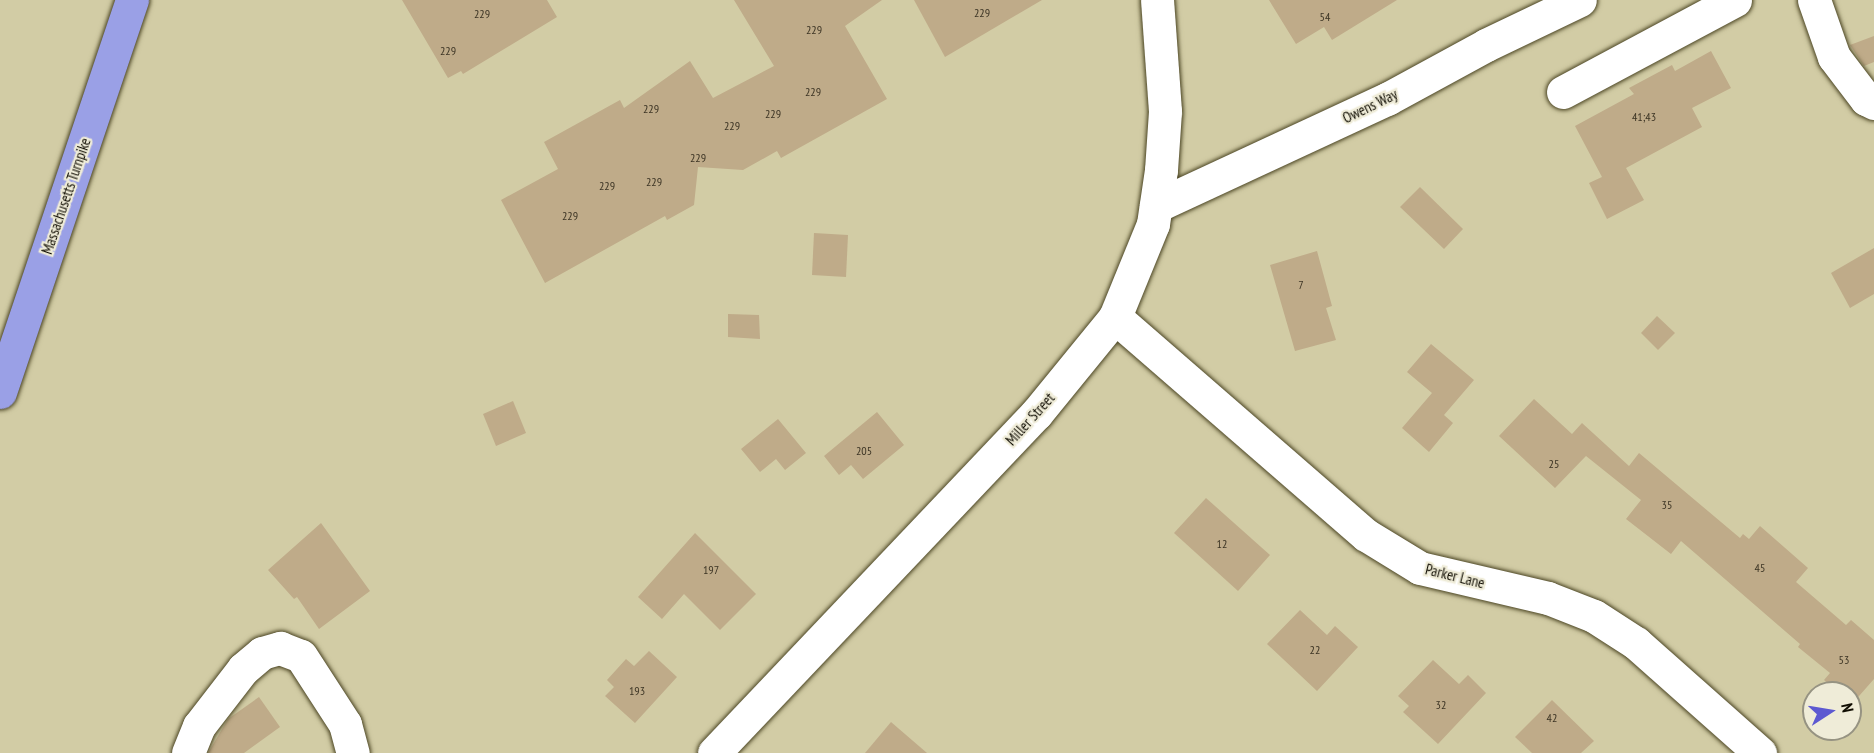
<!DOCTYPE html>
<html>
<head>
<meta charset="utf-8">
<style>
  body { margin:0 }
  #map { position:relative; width:1874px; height:753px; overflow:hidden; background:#d2cca5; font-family:"PT Sans Narrow",sans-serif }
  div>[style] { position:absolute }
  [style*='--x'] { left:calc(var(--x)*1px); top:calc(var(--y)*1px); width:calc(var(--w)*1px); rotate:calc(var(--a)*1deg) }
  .building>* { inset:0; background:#bfab89 }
  .roads { filter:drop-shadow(0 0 2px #4b4523) drop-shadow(0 0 2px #4b4523) }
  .minor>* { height:33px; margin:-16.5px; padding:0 16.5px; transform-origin:16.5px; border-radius:16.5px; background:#fff }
  .highway>* { height:33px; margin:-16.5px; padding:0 16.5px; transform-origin:16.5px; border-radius:16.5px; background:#9aa0e6 }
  span { translate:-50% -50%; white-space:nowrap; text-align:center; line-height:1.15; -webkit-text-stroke:4.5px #efecd8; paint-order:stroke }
  .number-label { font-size:12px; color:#3c3424 }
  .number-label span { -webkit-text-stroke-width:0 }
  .street-label { font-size:15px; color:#100d02 }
  .north { position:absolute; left:1802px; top:681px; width:60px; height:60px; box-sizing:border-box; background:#efecd8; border:2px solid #969382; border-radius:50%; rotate:78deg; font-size:16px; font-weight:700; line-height:24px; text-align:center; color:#100d02 }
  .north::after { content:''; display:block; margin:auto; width:21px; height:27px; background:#5d59d1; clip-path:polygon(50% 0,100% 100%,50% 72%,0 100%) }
</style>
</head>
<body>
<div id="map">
  <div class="building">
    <div style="clip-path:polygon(402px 0,547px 0,557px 17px,463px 74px,461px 71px,448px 78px)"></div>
    <div style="clip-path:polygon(734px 0,882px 0,845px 26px,887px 99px,781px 158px,777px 151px,743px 170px,698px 167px,694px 205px,667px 220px,665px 216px,545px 283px,501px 200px,558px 169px,544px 142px,620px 100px,624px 108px,690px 61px,713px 98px,774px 66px)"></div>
    <div style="clip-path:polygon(914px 0,1042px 0,945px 57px)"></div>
    <div style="clip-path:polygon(1269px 0,1397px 0,1332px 40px,1324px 27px,1296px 44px)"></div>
    <div style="clip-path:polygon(1874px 36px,1874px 62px,1864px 66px,1850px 45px)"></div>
    <div style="clip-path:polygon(1711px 51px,1731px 88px,1692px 108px,1702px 127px,1626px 168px,1644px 200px,1607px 219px,1589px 183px,1602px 177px,1575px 126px,1634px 94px,1629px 88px,1672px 65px,1675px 71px)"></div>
    <div style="clip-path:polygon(1420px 187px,1463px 229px,1444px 249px,1400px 207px)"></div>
    <div style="clip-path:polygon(814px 233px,848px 235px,846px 277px,812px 275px)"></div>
    <div style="clip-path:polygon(1874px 248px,1874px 294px,1850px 308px,1831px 273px)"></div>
    <div style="clip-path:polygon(1317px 251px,1332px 306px,1326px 308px,1336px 340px,1295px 351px,1270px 265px)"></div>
    <div style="clip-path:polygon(728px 314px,759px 315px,760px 339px,728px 337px)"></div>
    <div style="clip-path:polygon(1657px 316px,1675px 333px,1658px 350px,1641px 333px)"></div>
    <div style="clip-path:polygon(1431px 344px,1474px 380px,1444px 415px,1453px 423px,1429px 452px,1402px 428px,1432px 393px,1407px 372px)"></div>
    <div style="clip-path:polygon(1534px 399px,1572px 434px,1582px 423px,1629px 466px,1639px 453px,1740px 538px,1743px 534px,1749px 539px,1760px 526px,1808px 568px,1796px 582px,1846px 625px,1851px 620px,1874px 640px,1874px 679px,1852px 704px,1850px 693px,1839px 693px,1824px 680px,1830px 673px,1798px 647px,1800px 644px,1681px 541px,1671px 554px,1626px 519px,1641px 500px,1586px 456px,1555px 488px,1499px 436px)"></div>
    <div style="clip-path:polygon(513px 401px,526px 433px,496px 446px,483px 414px)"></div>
    <div style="clip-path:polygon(877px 412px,904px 445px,863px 479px,851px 465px,839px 475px,824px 456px)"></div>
    <div style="clip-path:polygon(778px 419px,806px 453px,785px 470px,776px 459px,760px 472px,741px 449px)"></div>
    <div style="clip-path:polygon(1206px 498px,1270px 555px,1238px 591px,1174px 533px)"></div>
    <div style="clip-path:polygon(321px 523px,370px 591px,319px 629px,297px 597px,294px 599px,268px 570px)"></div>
    <div style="clip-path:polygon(695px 533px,756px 594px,720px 630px,684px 594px,662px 619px,638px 597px)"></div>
    <div style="clip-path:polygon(1300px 610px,1327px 635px,1335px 626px,1358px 647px,1317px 691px,1267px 644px)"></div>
    <div style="clip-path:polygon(649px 651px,677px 677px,635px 723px,605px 696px,614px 687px,607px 680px,626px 659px,634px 666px)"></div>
    <div style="clip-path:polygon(1433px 660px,1459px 684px,1468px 675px,1486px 693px,1438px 744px,1403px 712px,1409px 706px,1398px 696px)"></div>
    <div style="clip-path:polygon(259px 697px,280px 727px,244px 753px,208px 753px,228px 719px)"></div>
    <div style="clip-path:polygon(1552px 700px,1594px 741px,1581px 753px,1532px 753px,1515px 737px)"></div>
    <div style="clip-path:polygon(891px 722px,927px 753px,865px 753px)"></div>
  </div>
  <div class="roads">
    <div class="minor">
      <div style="--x:1814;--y:0;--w:60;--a:70.7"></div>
      <div style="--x:1834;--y:57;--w:53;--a:52.7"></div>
      <div style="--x:1866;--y:99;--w:9;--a:27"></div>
      <div style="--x:1563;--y:92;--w:195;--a:-28.1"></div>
      <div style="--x:1156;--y:206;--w:255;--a:-24.9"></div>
      <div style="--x:1387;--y:99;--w:113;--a:-28.6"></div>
      <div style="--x:1486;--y:45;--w:104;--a:-25.6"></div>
      <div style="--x:1115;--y:317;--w:332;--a:41"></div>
      <div style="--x:1366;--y:535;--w:63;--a:31.4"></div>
      <div style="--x:1420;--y:568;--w:131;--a:13.2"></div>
      <div style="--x:1548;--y:598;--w:49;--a:21.4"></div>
      <div style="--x:1594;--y:616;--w:50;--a:32.7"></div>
      <div style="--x:1636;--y:643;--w:166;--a:41.6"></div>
      <div style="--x:188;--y:753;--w:29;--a:-68"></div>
      <div style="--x:199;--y:726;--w:72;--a:-52.3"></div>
      <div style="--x:243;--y:669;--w:25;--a:-40"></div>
      <div style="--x:262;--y:653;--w:19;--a:-16"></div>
      <div style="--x:280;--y:648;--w:22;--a:21"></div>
      <div style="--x:301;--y:656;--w:81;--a:57.1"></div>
      <div style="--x:345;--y:724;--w:30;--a:75"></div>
      <div style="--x:714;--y:753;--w:468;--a:-46.5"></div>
      <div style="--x:1036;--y:414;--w:125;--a:-50.8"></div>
      <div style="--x:1115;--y:317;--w:100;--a:-67.8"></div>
      <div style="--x:1153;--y:224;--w:55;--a:-81.6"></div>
      <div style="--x:1161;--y:170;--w:59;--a:-86.1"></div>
      <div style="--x:1165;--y:111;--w:111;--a:-94.1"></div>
    </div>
    <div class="highway">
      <div style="--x:0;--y:392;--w:414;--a:-71.4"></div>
    </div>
  </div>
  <div class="number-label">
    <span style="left:982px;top:13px">229</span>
    <span style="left:482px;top:14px">229</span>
    <span style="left:1325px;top:17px">54</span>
    <span style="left:814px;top:30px">229</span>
    <span style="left:448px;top:51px">229</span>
    <span style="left:813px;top:92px">229</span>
    <span style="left:651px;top:109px">229</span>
    <span style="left:773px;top:114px">229</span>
    <span style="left:1644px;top:117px">41;43</span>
    <span style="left:732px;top:126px">229</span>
    <span style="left:698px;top:158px">229</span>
    <span style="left:654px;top:182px">229</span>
    <span style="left:607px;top:186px">229</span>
    <span style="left:570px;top:216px">229</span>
    <span style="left:1301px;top:285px">7</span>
    <span style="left:864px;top:451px">205</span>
    <span style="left:1554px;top:464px">25</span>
    <span style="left:1667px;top:505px">35</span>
    <span style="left:1222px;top:544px">12</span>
    <span style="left:1760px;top:568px">45</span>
    <span style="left:711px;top:570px">197</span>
    <span style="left:1315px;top:650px">22</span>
    <span style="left:1844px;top:660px">53</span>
    <span style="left:637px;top:691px">193</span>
    <span style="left:1441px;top:705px">32</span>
    <span style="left:1552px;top:718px">42</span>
  </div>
  <div class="street-label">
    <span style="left:1370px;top:106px;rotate:-26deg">Owens Way</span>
    <span style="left:66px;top:196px;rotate:-71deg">Massachusetts Turnpike</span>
    <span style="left:1030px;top:419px;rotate:-48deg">Miller Street</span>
    <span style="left:1455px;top:576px;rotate:14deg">Parker Lane</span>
  </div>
  <div class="north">N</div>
</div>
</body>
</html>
